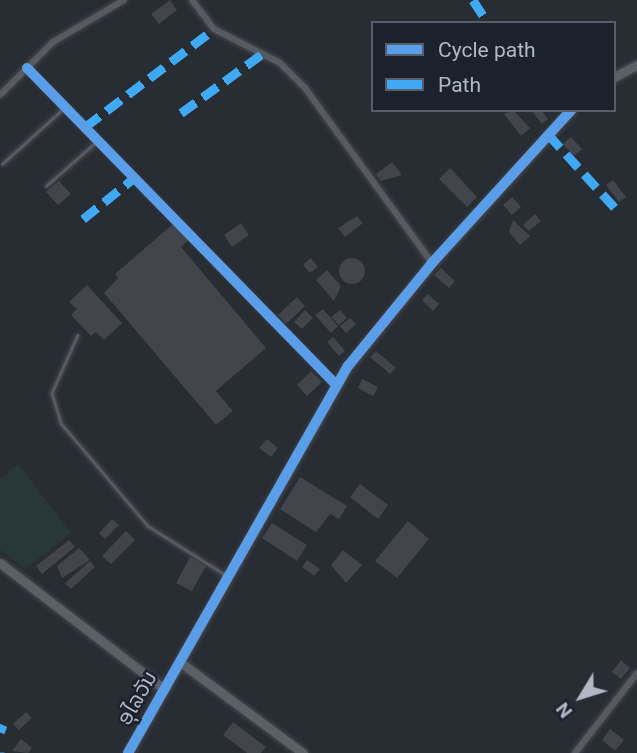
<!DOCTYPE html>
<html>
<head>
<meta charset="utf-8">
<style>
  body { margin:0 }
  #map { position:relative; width:637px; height:753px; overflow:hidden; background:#282c33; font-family:Roboto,"Noto Sans Lao",sans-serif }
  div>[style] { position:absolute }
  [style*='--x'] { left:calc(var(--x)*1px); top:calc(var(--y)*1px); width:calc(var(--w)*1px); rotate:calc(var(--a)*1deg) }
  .green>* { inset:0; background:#28373a }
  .building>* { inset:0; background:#42454b }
  .round { border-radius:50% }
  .roads { filter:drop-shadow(0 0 2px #46484e) drop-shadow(0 0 2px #46484e) }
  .lane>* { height:2.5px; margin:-1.25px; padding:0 1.25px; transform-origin:1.25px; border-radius:1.25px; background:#575a61 }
  .street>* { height:6px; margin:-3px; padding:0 3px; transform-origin:3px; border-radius:3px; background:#575a61 }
  .secondary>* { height:9px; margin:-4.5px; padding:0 4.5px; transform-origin:4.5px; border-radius:4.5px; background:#5b5f66 }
  .quiet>* { height:9px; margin-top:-4.5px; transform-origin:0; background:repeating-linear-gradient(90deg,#3fa9f5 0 18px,transparent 0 27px) }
  .cycleway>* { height:10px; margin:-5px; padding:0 5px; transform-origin:5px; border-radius:5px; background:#5a9eea }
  span { translate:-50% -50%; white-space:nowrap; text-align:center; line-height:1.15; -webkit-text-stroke:5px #1c222d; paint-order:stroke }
  .street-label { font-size:21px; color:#b1b8c4 }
  .legend { position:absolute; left:371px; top:21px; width:245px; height:91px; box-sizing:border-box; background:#1c222d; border:2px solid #585e69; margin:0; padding:9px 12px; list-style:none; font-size:21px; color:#b1b8c4 }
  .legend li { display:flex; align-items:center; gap:14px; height:35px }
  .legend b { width:35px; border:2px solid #585e69 }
  .north { position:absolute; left:546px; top:662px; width:70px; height:70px; -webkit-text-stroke:5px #1c222d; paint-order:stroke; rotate:232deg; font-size:19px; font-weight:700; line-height:28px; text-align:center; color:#b1b8c4 }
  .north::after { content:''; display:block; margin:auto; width:24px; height:32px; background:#b1b8c4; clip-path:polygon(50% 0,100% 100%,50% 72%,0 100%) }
</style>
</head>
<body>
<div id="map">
  <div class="green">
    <div style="clip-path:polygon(18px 464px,71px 533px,25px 569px,0 550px,0 479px)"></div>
  </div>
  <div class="building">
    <div style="clip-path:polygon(170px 0,177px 10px,159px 24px,151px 14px)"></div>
    <div style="clip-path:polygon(513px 110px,530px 128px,521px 136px,504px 114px)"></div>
    <div style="clip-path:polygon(531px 110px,541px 110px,548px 119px,542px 124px)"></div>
    <div style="clip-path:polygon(571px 137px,582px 149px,574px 156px,563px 144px)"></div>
    <div style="clip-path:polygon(392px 162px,402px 175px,381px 181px,376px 174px)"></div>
    <div style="clip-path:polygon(450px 168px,477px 197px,467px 207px,439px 179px)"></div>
    <div style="clip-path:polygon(613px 180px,626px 197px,619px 202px,606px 185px)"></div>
    <div style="clip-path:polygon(59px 181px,71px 194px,58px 205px,46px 192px)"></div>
    <div style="clip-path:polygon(512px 197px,521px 207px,512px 215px,503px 205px)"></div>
    <div style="clip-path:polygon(535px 214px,541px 221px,529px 231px,523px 225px)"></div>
    <div style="clip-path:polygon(357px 216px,363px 223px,345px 237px,338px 228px)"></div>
    <div style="clip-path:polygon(513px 220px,530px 236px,520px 245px,509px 232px)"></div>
    <div style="clip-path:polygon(174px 223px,190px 239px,181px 247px,266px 348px,216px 391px,233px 411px,216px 425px,104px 293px,118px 278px,115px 274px)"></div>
    <div style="clip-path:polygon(241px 223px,249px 235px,232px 247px,224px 235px)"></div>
    <div style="clip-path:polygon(311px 258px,318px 267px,310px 273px,303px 265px)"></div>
    <div class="round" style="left:339px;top:258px;width:26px;height:26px"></div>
    <div style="clip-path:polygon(441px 268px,455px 281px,449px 288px,434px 275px)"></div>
    <div style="clip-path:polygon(327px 270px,341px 286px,334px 301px,316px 280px)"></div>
    <div style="clip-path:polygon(87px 285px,122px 323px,104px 340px,96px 332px,91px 336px,71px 315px,77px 309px,69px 302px)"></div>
    <div style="clip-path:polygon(428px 294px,439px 304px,433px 311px,422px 300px)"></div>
    <div style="clip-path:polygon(297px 297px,305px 306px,286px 324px,278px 315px)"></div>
    <div style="clip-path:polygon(323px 309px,338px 326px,331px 333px,315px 315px)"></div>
    <div style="clip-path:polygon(305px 310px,313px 318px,302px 329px,294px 322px)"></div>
    <div style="clip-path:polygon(340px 310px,347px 318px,339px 325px,331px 317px)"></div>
    <div style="clip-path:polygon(350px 318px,356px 324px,346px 333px,340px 326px)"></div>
    <div style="clip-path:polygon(333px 337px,345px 351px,339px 356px,327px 342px)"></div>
    <div style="clip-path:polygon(376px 351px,396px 368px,390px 374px,370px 357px)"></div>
    <div style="clip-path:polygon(311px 371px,322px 382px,307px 396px,297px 385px)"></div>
    <div style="clip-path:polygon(362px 379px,378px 387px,373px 396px,358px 388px)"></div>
    <div style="clip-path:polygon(267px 439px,278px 448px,271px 457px,259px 448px)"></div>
    <div style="clip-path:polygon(300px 477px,347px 506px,339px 519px,330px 514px,316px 532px,280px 509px)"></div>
    <div style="clip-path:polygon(360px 484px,388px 505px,378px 519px,350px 497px)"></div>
    <div style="clip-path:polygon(112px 519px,119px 525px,105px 539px,99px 533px)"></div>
    <div style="clip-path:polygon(408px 521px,429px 539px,397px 578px,375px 561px)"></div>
    <div style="clip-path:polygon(272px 523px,307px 545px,297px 561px,262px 538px)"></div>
    <div style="clip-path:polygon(126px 531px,135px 540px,111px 564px,102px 556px)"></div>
    <div style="clip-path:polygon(69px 540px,75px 547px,42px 574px,36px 566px)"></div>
    <div style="clip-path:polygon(79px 548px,90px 560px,62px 578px,57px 566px)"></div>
    <div style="clip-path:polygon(343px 550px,362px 565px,346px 583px,331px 565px)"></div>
    <div style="clip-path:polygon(190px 557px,206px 566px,192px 591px,176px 583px)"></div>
    <div style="clip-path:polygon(307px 560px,320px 569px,314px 576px,302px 567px)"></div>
    <div style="clip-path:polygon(90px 561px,95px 567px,71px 589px,65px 583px)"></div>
    <div style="clip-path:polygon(621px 660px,630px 668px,621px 679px,612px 672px)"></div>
    <div style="clip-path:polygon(26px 712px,32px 718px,19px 730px,13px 724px)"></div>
    <div style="clip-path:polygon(233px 722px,266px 747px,261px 753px,247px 753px,223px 735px)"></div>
    <div style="clip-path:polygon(610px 729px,624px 740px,615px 751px,602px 740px)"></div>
    <div style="clip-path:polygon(21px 739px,32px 748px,28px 753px,12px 751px)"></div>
  </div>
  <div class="roads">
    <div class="lane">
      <div style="--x:2;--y:164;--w:84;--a:-42.1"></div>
      <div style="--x:46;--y:186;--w:67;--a:-41.3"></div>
      <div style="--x:78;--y:335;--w:64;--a:114.1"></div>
      <div style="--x:52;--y:393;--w:31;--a:73"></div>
      <div style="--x:61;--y:423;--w:135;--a:49.8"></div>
      <div style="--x:148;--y:526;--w:93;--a:32.3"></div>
    </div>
    <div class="street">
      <div style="--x:192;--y:0;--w:36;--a:53"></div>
      <div style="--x:214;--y:29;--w:74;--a:27.3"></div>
      <div style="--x:280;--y:63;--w:35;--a:45"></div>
      <div style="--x:305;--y:88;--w:216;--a:54"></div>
      <div style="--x:27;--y:68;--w:443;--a:45.7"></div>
      <div style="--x:0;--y:95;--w:75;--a:-45"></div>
      <div style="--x:53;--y:42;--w:82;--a:-30.6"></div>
      <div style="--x:575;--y:753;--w:101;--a:-52.2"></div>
    </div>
    <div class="secondary">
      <div style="--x:614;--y:77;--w:26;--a:-28"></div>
      <div style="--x:0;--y:563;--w:207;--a:37.5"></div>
      <div style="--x:180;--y:662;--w:153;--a:36.5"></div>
      <div style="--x:128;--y:753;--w:445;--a:-60.4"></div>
      <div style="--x:348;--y:366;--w:133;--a:-50.8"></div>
      <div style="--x:432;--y:263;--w:207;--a:-47.7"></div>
    </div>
  </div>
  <div class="quiet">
    <div style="--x:473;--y:0;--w:27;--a:57"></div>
    <div style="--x:181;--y:113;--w:100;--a:-36.1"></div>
    <div style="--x:85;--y:127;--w:162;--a:-37.2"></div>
    <div style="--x:548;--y:134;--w:103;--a:47.8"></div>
    <div style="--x:83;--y:219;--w:65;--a:-38.8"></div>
    <div style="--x:0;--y:732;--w:8;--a:-67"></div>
    <div style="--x:0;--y:752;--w:1;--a:90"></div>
  </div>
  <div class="cycleway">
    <div style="--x:27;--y:68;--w:443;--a:45.7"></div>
    <div style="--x:128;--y:753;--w:445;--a:-60.4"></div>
    <div style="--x:348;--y:366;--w:133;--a:-50.8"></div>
    <div style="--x:432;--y:263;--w:207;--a:-47.7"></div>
  </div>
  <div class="street-label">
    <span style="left:137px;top:698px;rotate:-60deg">ອຸໄລວັນ</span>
  </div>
  <ul class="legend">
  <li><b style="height:9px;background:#5a9eea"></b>Cycle path</li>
  <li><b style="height:9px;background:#3fa9f5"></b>Path</li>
  </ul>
  <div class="north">N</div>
</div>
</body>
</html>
